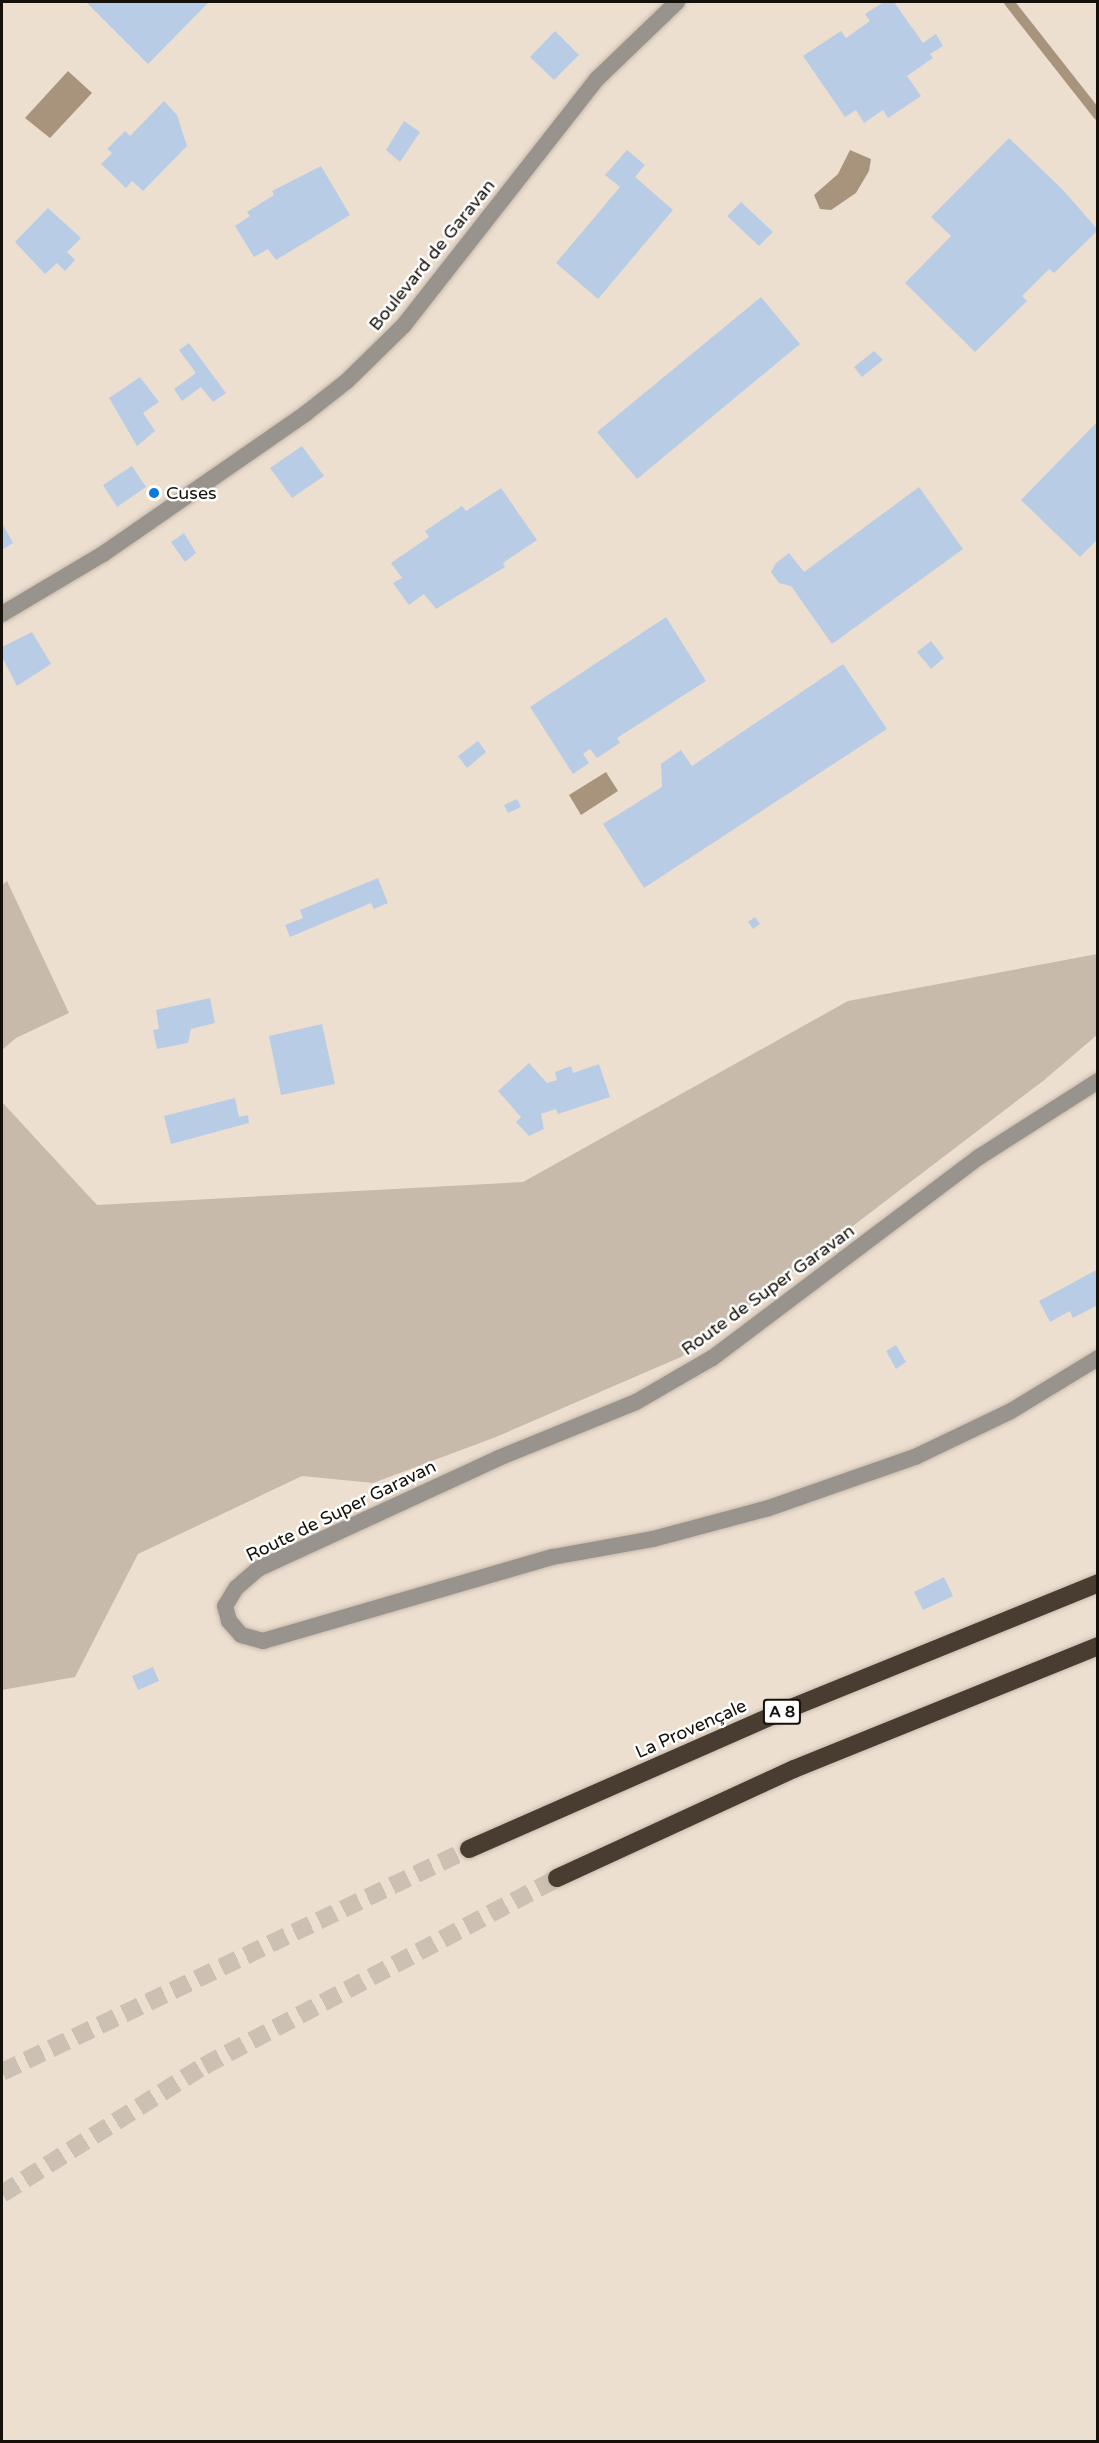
<!DOCTYPE html>
<html>
<head>
<meta charset="utf-8">
<style>
  body { margin:0 }
  #map { position:relative; width:1099px; height:2443px; overflow:hidden; background:#eddfd0; font-family:"Varela Round",sans-serif }
  div>[style] { position:absolute }
  [style*='--x'] { left:calc(var(--x)*1px); top:calc(var(--y)*1px); width:calc(var(--w)*1px); rotate:calc(var(--a)*1deg) }
  .green>* { inset:0; background:#c8baab }
  .water>* { inset:0; background:#a8947d }
  .stream>* { height:10px; margin:-5px; padding:0 5px; transform-origin:5px; border-radius:5px; background:#a8947d }
  .building>* { inset:0; background:#b9cce5 }
  .motorway-tunnel>* { height:18px; margin-top:-9px; transform-origin:0; background:repeating-linear-gradient(90deg,#ccc0b2 0 18px,transparent 0 27px) }
  .roads { filter:drop-shadow(0 0 2px #c6baac) drop-shadow(0 0 2px #c6baac) }
  .minor>* { height:16px; margin:-8px; padding:0 8px; transform-origin:8px; border-radius:8px; background:#99938d }
  .tertiary>* { height:16px; margin:-8px; padding:0 8px; transform-origin:8px; border-radius:8px; background:#99938d }
  .motorway>* { height:18px; margin:-9px; padding:0 9px; transform-origin:9px; border-radius:9px; background:#483d30 }
  .dots>* { width:16px; height:16px; translate:-50% -50%; box-sizing:border-box; border:3px solid #fff; border-radius:50% }
  span { translate:-50% -50%; white-space:nowrap; text-align:center; line-height:1.15; -webkit-text-stroke:5px #fff; paint-order:stroke }
  .shield-label span { padding:2px 4px; background:#fff; border:2px solid; border-radius:4px; -webkit-text-stroke-width:0 }
  .shield-label { font-size:16px; color:#14100a; font-weight:700 }
  .street-label { font-size:18px; color:#14100a }
  .poi-label { font-size:18px; color:#14100a }
  .left { translate:0 -50%; text-align:left }
  .frame { position:absolute; inset:0; border:3px solid #14100a; pointer-events:none }
</style>
</head>
<body>
<div id="map">
  <div class="green">
    <div style="clip-path:polygon(7px 881px,69px 1013px,16px 1038px,2px 1050px,2px 885px)"></div>
    <div style="clip-path:polygon(1097px 954px,1097px 1035px,1043px 1081px,681px 1357px,496px 1437px,373px 1483px,302px 1476px,138px 1554px,75px 1677px,2px 1690px,2px 1102px,97px 1205px,523px 1182px,848px 1001px)"></div>
  </div>
  <div class="water">
    <div style="clip-path:polygon(68px 71px,92px 93px,50px 138px,25px 118px)"></div>
    <div style="clip-path:polygon(850px 150px,871px 159px,869px 171px,856px 193px,831px 210px,820px 209px,814px 195px,838px 174px)"></div>
    <div style="clip-path:polygon(606px 772px,618px 791px,581px 815px,569px 795px)"></div>
  </div>
  <div class="stream">
    <div style="--x:1009;--y:2;--w:144;--a:51.8"></div>
  </div>
  <div class="building">
    <div style="clip-path:polygon(86px 2px,209px 2px,148px 64px)"></div>
    <div style="clip-path:polygon(884px 2px,894px 2px,923px 43px,936px 34px,943px 46px,930px 54px,933px 58px,907px 76px,921px 96px,888px 118px,883px 110px,864px 123px,856px 110px,845px 117px,803px 56px,841px 31px,846px 38px,870px 21px,865px 14px)"></div>
    <div style="clip-path:polygon(555px 31px,579px 55px,554px 80px,530px 57px)"></div>
    <div style="clip-path:polygon(164px 101px,177px 115px,187px 146px,143px 191px,132px 181px,126px 188px,101px 164px,112px 153px,107px 149px,125px 131px,130px 136px)"></div>
    <div style="clip-path:polygon(404px 121px,420px 132px,400px 162px,386px 150px)"></div>
    <div style="clip-path:polygon(1009px 138px,1063px 190px,1098px 230px,1054px 273px,1049px 269px,1022px 296px,1027px 301px,975px 352px,905px 283px,951px 236px,931px 217px)"></div>
    <div style="clip-path:polygon(627px 150px,645px 165px,635px 177px,673px 210px,598px 299px,556px 263px,620px 187px,605px 175px)"></div>
    <div style="clip-path:polygon(321px 166px,350px 215px,276px 260px,268px 249px,254px 257px,235px 226px,250px 216px,247px 212px,274px 195px,272px 191px)"></div>
    <div style="clip-path:polygon(741px 202px,773px 232px,759px 246px,727px 216px)"></div>
    <div style="clip-path:polygon(48px 208px,81px 238px,67px 252px,75px 260px,65px 271px,57px 263px,45px 274px,15px 242px)"></div>
    <div style="clip-path:polygon(761px 297px,800px 344px,637px 479px,597px 432px)"></div>
    <div style="clip-path:polygon(189px 343px,226px 393px,213px 402px,201px 387px,182px 401px,174px 389px,196px 373px,179px 350px)"></div>
    <div style="clip-path:polygon(874px 351px,883px 360px,862px 377px,854px 367px)"></div>
    <div style="clip-path:polygon(140px 377px,159px 402px,143px 413px,155px 431px,137px 446px,109px 398px)"></div>
    <div style="clip-path:polygon(1098px 421px,1098px 539px,1080px 557px,1021px 500px)"></div>
    <div style="clip-path:polygon(302px 446px,324px 476px,292px 498px,270px 468px)"></div>
    <div style="clip-path:polygon(132px 466px,146px 487px,117px 507px,103px 485px)"></div>
    <div style="clip-path:polygon(919px 487px,963px 549px,832px 644px,791px 586px,779px 583px,771px 572px,776px 563px,789px 553px,804px 572px)"></div>
    <div style="clip-path:polygon(501px 488px,537px 540px,503px 563px,505px 567px,436px 609px,424px 594px,409px 605px,393px 583px,402px 578px,391px 563px,429px 537px,425px 531px,462px 506px,466px 511px)"></div>
    <div style="clip-path:polygon(2px 523px,13px 543px,2px 550px)"></div>
    <div style="clip-path:polygon(184px 533px,196px 553px,185px 562px,171px 542px)"></div>
    <div style="clip-path:polygon(666px 617px,706px 681px,617px 738px,620px 743px,597px 758px,590px 749px,583px 754px,589px 763px,573px 774px,530px 707px)"></div>
    <div style="clip-path:polygon(32px 632px,51px 664px,17px 686px,2px 657px,2px 647px)"></div>
    <div style="clip-path:polygon(931px 641px,944px 658px,931px 669px,917px 652px)"></div>
    <div style="clip-path:polygon(843px 664px,887px 729px,644px 888px,603px 824px,662px 787px,661px 764px,681px 750px,692px 766px)"></div>
    <div style="clip-path:polygon(478px 741px,486px 752px,467px 768px,458px 756px)"></div>
    <div style="clip-path:polygon(517px 799px,521px 807px,508px 813px,504px 805px)"></div>
    <div style="clip-path:polygon(378px 878px,388px 903px,374px 909px,371px 903px,290px 937px,285px 925px,303px 918px,300px 910px)"></div>
    <div style="clip-path:polygon(755px 917px,760px 924px,753px 929px,748px 922px)"></div>
    <div style="clip-path:polygon(210px 998px,215px 1023px,191px 1029px,188px 1043px,157px 1049px,153px 1030px,159px 1029px,156px 1010px)"></div>
    <div style="clip-path:polygon(322px 1024px,335px 1084px,281px 1095px,269px 1036px)"></div>
    <div style="clip-path:polygon(529px 1063px,547px 1083px,557px 1080px,555px 1072px,571px 1066px,573px 1073px,599px 1064px,610px 1097px,558px 1114px,556px 1109px,541px 1114px,544px 1129px,529px 1136px,516px 1122px,521px 1117px,498px 1091px)"></div>
    <div style="clip-path:polygon(235px 1098px,239px 1117px,248px 1115px,249px 1123px,171px 1144px,164px 1116px)"></div>
    <div style="clip-path:polygon(1098px 1269px,1098px 1305px,1073px 1318px,1070px 1311px,1050px 1322px,1039px 1301px)"></div>
    <div style="clip-path:polygon(896px 1345px,906px 1362px,896px 1369px,886px 1351px)"></div>
    <div style="clip-path:polygon(944px 1577px,953px 1596px,923px 1610px,914px 1592px)"></div>
    <div style="clip-path:polygon(153px 1667px,159px 1681px,138px 1690px,132px 1676px)"></div>
  </div>
  <div class="motorway-tunnel">
    <div style="--x:2;--y:2072;--w:518;--a:-25.53"></div>
    <div style="--x:2;--y:2194;--w:239;--a:-32.4"></div>
    <div style="--x:204;--y:2066;--w:400;--a:-28"></div>
  </div>
  <div class="roads">
    <div class="minor">
      <div style="--x:1098;--y:1081;--w:141;--a:147.4"></div>
      <div style="--x:979;--y:1157;--w:334;--a:143"></div>
      <div style="--x:712;--y:1358;--w:88;--a:149.9"></div>
      <div style="--x:636;--y:1402;--w:148;--a:157.8"></div>
      <div style="--x:499;--y:1458;--w:265;--a:155.3"></div>
      <div style="--x:258;--y:1569;--w:29;--a:139"></div>
      <div style="--x:236;--y:1588;--w:21;--a:121"></div>
      <div style="--x:225;--y:1606;--w:16;--a:75"></div>
      <div style="--x:229;--y:1621;--w:18;--a:49"></div>
      <div style="--x:241;--y:1635;--w:23;--a:15"></div>
      <div style="--x:263;--y:1641;--w:302;--a:-16.2"></div>
      <div style="--x:553;--y:1557;--w:102;--a:-10.2"></div>
      <div style="--x:653;--y:1539;--w:120;--a:-15"></div>
      <div style="--x:769;--y:1508;--w:155;--a:-19.3"></div>
      <div style="--x:915;--y:1457;--w:106;--a:-25.6"></div>
      <div style="--x:1011;--y:1411;--w:102;--a:-31.3"></div>
    </div>
    <div class="tertiary">
      <div style="--x:2;--y:614;--w:117;--a:-30.7"></div>
      <div style="--x:103;--y:554;--w:246;--a:-34.7"></div>
      <div style="--x:305;--y:414;--w:53;--a:-38.2"></div>
      <div style="--x:347;--y:381;--w:80;--a:-44.5"></div>
      <div style="--x:404;--y:325;--w:313;--a:-51.9"></div>
      <div style="--x:597;--y:79;--w:111;--a:-43.9"></div>
    </div>
    <div class="motorway">
      <div style="--x:469;--y:1849;--w:335;--a:-23.7"></div>
      <div style="--x:776;--y:1714;--w:348;--a:-22.1"></div>
      <div style="--x:557;--y:1878;--w:261;--a:-24.7"></div>
      <div style="--x:794;--y:1769;--w:328;--a:-22"></div>
    </div>
  </div>
  <div class="dots">
    <div style="left:154px;top:493px;background:#0978df"></div>
  </div>
  <div class="shield-label">
    <span style="left:782px;top:1712px">A 8</span>
  </div>
  <div class="street-label">
    <span style="left:432px;top:255px;rotate:-51deg">Boulevard de Garavan</span>
    <span style="left:768px;top:1290px;rotate:-36deg">Route de Super Garavan</span>
    <span style="left:341px;top:1511px;rotate:-26deg">Route de Super Garavan</span>
    <span style="left:691px;top:1729px;rotate:-24deg">La Provençale</span>
  </div>
  <div class="poi-label">
    <span class="left" style="left:166px;top:493px">Cuses</span>
  </div>
  <div class="frame"></div>
</div>
</body>
</html>
